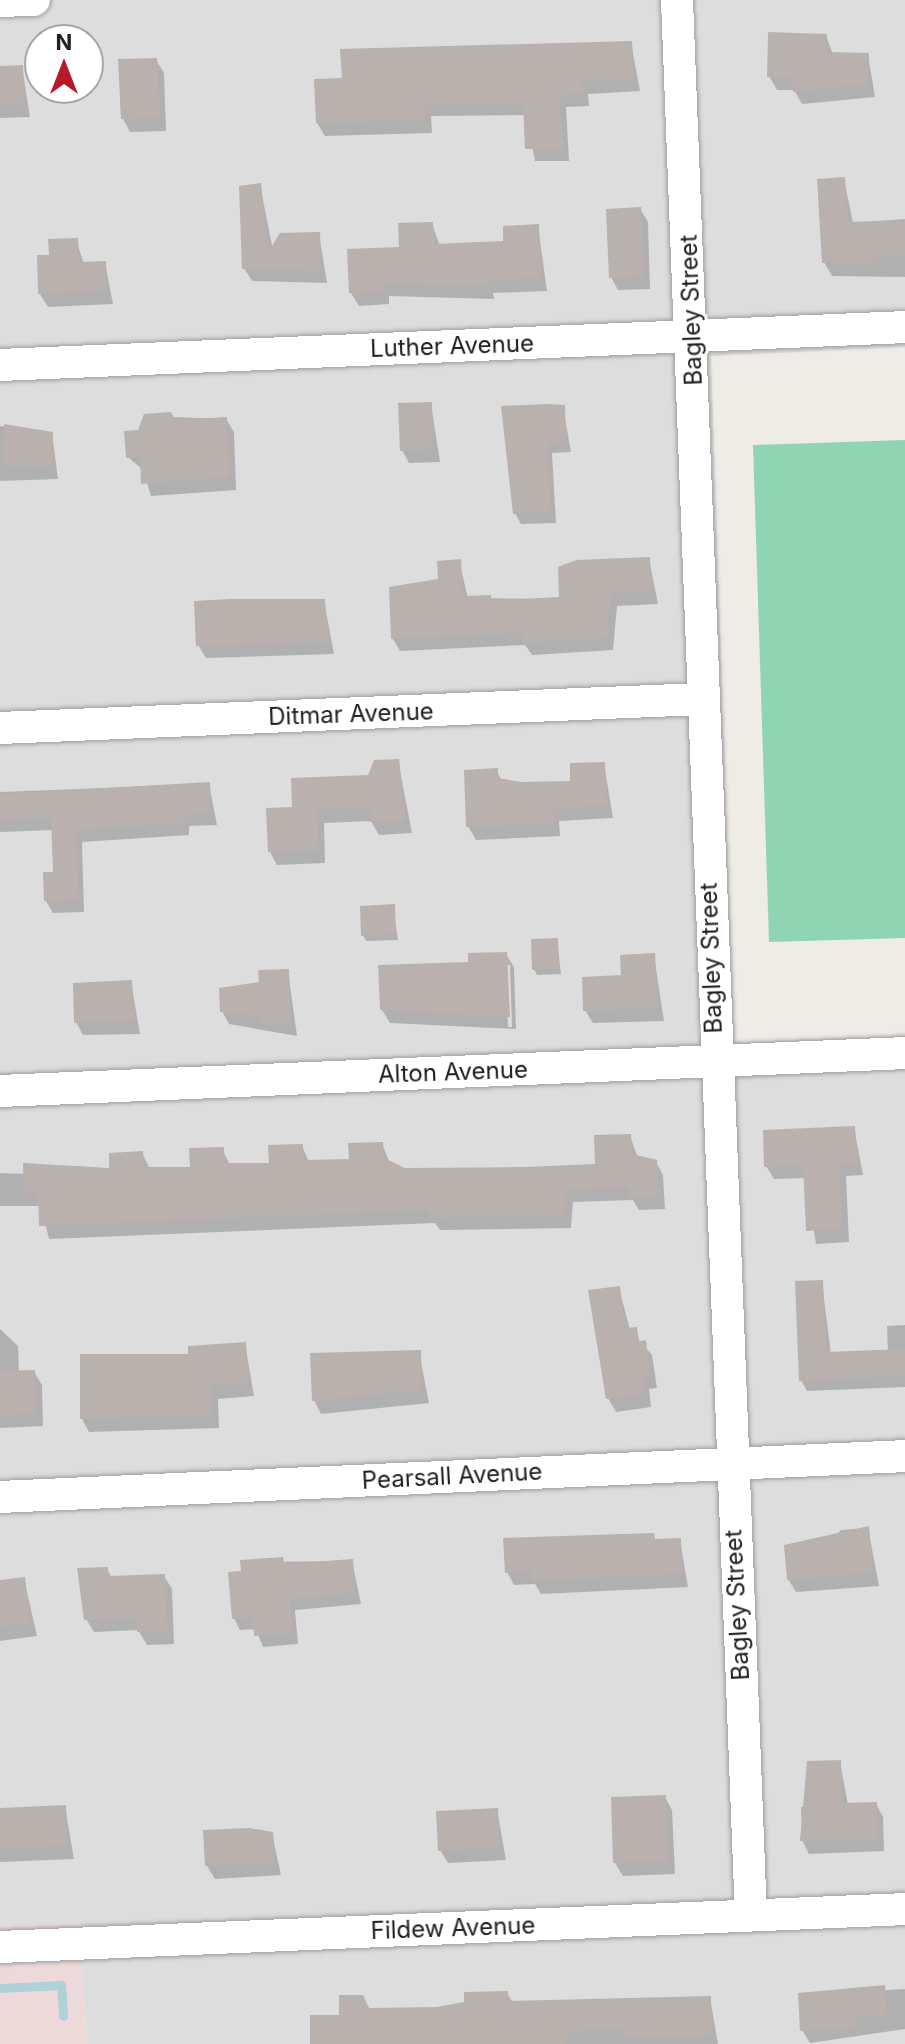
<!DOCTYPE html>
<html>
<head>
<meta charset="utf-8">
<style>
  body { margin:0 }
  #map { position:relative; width:905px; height:2044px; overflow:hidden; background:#efece7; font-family:Inter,sans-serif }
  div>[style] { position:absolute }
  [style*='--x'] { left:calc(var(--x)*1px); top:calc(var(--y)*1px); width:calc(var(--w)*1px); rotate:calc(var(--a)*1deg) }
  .residential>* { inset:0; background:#dedddd }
  .commercial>* { inset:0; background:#eed9da }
  .pitch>* { inset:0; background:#8fd4b3 }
  .shadow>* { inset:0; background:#0003 }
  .stream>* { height:9px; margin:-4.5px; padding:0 4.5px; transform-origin:4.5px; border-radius:4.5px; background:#add2d7 }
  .building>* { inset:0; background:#b8b1ad }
  .roads { filter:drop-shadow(0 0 2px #9d9d9d) drop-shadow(0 0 2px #9d9d9d) }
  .street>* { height:32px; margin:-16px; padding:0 16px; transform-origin:16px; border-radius:16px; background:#fff }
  span { translate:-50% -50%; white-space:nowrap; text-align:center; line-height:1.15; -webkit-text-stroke:6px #fff; paint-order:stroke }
  .street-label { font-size:24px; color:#202020 }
  .north { position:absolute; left:24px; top:24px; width:80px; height:80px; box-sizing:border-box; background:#fff; border:2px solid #a6a6a6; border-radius:50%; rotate:0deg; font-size:22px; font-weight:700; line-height:32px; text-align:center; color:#202020 }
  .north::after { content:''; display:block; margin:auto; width:28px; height:36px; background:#b71928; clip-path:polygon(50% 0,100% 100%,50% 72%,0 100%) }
</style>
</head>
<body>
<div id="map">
  <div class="residential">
    <div style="clip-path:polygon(evenodd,0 0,905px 0,905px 347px,711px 356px,734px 1043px,905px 1036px,905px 2044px,87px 2044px,80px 1923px,0 1926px,0 0,40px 40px,88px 40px,88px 88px,40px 88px,40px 40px)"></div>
  </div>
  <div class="commercial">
    <div style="clip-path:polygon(80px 1923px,87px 2044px,0 2044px,0 1926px)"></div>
  </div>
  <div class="pitch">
    <div style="clip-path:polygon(905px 440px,905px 938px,769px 942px,753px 445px)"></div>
  </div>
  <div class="shadow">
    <div style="clip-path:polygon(826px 36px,833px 54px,868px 55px,875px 97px,802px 104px,794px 90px,777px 90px,769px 76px)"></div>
    <div style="clip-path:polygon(631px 43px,640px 91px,588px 94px,589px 106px,566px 107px,569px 161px,535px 161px,526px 115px,431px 116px,432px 133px,325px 136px,317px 123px)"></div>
    <div style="clip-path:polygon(156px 60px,164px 73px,166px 131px,130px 132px,123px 119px)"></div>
    <div style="clip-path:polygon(22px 67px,30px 117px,0 118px,0 68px)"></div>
    <div style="clip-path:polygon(844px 179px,853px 223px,905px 219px,905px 277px,832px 276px,824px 262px)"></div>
    <div style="clip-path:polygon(260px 185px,273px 250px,319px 234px,327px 283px,252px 281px,244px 268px)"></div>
    <div style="clip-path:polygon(640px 209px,648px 222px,650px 289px,618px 290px,611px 277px)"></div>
    <div style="clip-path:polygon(432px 224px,440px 246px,505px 243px,538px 226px,547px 291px,493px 293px,494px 299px,389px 296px,389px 304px,359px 306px,351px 293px)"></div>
    <div style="clip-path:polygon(76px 240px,84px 264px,105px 263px,113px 304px,48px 307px,40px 294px,51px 257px)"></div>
    <div style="clip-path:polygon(431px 404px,440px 462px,409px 463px,402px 450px)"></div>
    <div style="clip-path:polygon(563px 407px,571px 452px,552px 453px,556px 523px,521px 524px,515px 513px)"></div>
    <div style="clip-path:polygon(145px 416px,226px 419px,234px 432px,236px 490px,151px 496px,143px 470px,128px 457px)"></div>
    <div style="clip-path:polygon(0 426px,52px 433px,58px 479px,0 481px)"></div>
    <div style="clip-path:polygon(649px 559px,658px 604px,617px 606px,613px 650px,532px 655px,525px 645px,400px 651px,393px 639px,459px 561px,468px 598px,561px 599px)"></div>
    <div style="clip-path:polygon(324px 601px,334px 654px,206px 658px,198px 645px)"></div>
    <div style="clip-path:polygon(398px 761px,412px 833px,379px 835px,371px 821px,324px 823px,325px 863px,277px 865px,270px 852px,294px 809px)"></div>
    <div style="clip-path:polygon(604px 764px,613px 818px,559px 821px,560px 836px,476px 840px,468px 826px,496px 770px,502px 781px,521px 784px,572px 783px)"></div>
    <div style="clip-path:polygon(209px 784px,217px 825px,189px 826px,189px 835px,82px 842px,84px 912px,53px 913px,46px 901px,55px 874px,53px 830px,0 832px,0 792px)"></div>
    <div style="clip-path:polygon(393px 906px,398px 940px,366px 941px,363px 935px)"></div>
    <div style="clip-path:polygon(557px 940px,561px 974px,537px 975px,534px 969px)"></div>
    <div style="clip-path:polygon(evenodd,506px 954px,514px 967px,516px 1029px,390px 1023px,382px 1010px,506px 954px,506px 965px,510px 965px,512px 1027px,508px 1027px,506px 965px)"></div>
    <div style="clip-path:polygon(654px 956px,664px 1021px,593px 1023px,585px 1010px)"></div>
    <div style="clip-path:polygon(288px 971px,297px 1036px,229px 1024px,222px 1011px)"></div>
    <div style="clip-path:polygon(131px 982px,140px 1034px,83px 1035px,76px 1022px)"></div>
    <div style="clip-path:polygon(854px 1128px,863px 1175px,846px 1176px,849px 1242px,816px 1244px,806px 1178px,774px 1179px,766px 1166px)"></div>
    <div style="clip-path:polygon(630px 1136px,638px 1158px,656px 1162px,663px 1175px,665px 1209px,639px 1210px,633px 1200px,573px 1202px,571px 1228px,440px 1230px,435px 1223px,49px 1239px,41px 1206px,0 1206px,0 1173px,26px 1174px,25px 1165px,111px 1170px,142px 1153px,150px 1169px,192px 1169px,222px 1149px,230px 1165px,271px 1165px,302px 1146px,309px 1162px,351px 1160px,382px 1144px,390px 1163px,404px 1170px,597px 1166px)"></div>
    <div style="clip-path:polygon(822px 1283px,831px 1354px,888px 1352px,887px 1326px,905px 1325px,905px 1387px,807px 1391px,801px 1380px)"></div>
    <div style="clip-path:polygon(619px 1288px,630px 1330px,652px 1355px,657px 1388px,649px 1389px,651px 1407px,616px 1412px,608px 1398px)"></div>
    <div style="clip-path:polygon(0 1329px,18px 1346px,19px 1373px,34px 1372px,42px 1385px,43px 1426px,0 1428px)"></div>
    <div style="clip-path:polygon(245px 1344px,254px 1396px,218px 1399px,219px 1428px,89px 1432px,82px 1419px,190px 1356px)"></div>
    <div style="clip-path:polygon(419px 1352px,429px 1403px,321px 1414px,314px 1400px)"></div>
    <div style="clip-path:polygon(868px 1528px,879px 1586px,796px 1592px,788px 1579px,841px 1530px)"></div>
    <div style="clip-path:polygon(680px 1540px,688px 1587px,541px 1594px,535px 1584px,514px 1585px,507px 1572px)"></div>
    <div style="clip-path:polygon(352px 1561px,361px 1604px,295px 1610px,298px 1644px,263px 1647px,256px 1629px,240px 1630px,234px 1618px,243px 1562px)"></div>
    <div style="clip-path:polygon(107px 1569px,112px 1578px,164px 1576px,172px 1589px,174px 1644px,147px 1645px,138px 1630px,94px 1632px,86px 1619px)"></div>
    <div style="clip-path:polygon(24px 1579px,37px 1636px,0 1641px,0 1582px)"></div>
    <div style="clip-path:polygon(840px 1762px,848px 1805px,876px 1804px,883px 1817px,884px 1851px,809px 1854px,802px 1840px,801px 1807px,810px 1806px)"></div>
    <div style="clip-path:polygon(665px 1797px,672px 1810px,675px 1874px,623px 1876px,615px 1863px)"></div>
    <div style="clip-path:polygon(65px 1807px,74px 1859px,0 1862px,0 1813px)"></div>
    <div style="clip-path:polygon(497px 1810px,506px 1860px,448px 1863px,440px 1850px)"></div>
    <div style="clip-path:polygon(272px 1834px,281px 1875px,215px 1879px,207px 1866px)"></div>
    <div style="clip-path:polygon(905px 1989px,905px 2029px,810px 2043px,802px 2030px,800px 1995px)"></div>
    <div style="clip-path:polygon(507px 1993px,513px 2003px,710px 1998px,718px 2044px,312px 2044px,341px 2017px,437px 2009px)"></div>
  </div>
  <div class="stream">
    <div style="--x:0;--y:1988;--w:61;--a:-2.8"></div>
    <div style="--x:61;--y:1985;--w:31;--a:86"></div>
  </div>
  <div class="building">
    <div style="clip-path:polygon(768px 32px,827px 34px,826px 52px,869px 53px,868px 84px,793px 92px,793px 78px,767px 77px)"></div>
    <div style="clip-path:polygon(632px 41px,634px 79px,582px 81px,583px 94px,560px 95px,563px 149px,525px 149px,523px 103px,425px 104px,426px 120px,316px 123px,314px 79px,342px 78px,340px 49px)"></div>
    <div style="clip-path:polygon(157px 58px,160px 118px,121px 119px,118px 59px)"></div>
    <div style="clip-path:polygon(23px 65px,24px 104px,0 105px,0 66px)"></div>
    <div style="clip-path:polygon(845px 177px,848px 222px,905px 220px,905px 257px,873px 257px,874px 265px,822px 263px,817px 179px)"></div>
    <div style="clip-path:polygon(261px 183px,268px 252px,280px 233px,320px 232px,321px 271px,242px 269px,239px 186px)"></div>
    <div style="clip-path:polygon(641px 207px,644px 276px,609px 278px,606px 209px)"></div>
    <div style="clip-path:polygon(433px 222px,434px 244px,503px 241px,503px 226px,539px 224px,541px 278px,487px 280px,487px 286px,383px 284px,383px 292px,349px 293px,347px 249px,399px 247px,398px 223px)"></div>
    <div style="clip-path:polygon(78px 238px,79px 262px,106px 261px,107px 291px,38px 294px,37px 255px,49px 255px,48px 239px)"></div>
    <div style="clip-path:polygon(432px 402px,433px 449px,400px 451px,398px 403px)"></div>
    <div style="clip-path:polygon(546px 404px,565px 405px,566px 442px,547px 443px,551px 512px,513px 514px,501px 406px)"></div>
    <div style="clip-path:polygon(171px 412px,175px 420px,227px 417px,230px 477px,141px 484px,140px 457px,126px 458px,124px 431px,138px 430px,144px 414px)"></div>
    <div style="clip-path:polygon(4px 424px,53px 432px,53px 467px,3px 466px)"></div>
    <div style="clip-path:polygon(650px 557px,652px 592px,611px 594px,606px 638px,522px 643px,522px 633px,391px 639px,389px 587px,438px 579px,437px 561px,461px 559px,463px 596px,491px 595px,491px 601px,559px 597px,558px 567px,576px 560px)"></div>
    <div style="clip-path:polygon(230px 599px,325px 599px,328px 642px,196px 646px,194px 601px)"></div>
    <div style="clip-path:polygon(399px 759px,406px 821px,370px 822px,369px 808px,317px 810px,319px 850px,268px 852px,266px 808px,292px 807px,291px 778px,368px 775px,374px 760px)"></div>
    <div style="clip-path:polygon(605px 762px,607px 806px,553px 808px,554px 824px,466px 827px,464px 770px,498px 768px,498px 778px,521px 782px,570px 781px,570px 763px)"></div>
    <div style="clip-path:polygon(210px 782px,211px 814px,183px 815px,183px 823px,76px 830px,79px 900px,44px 901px,43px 872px,53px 872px,51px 818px,0 820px,0 794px)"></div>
    <div style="clip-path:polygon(395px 904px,396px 934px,361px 936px,360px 906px)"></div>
    <div style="clip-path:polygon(558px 938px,559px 969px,532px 970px,531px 939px)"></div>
    <div style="clip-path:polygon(507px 952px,510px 1017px,380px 1010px,378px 965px,468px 962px,468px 953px)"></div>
    <div style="clip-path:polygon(655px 953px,658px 1008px,583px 1011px,582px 977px,621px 975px,620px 955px)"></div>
    <div style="clip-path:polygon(289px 969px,291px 1023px,260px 1024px,260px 1016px,220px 1012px,219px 988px,259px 982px,258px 970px)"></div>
    <div style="clip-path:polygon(132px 980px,134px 1021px,74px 1023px,73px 983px)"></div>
    <div style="clip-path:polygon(855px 1126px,857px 1162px,839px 1163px,842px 1229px,806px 1231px,803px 1165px,764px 1167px,763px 1130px)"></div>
    <div style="clip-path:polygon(631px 1134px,632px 1154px,657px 1160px,658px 1197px,629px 1198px,629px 1187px,566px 1190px,565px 1215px,430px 1218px,430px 1210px,39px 1226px,38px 1193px,24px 1193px,23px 1163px,109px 1168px,109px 1153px,143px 1151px,144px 1167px,190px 1167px,189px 1148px,224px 1147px,224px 1163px,269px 1163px,268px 1145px,303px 1144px,303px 1160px,349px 1159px,348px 1143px,383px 1142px,384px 1158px,405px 1168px,526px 1167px,595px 1164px,594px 1135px)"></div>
    <div style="clip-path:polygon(823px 1280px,826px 1352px,905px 1349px,905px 1376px,799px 1381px,795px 1281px)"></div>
    <div style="clip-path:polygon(620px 1286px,625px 1328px,637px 1327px,639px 1341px,646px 1340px,650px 1376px,643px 1376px,645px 1394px,606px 1399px,588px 1290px)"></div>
    <div style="clip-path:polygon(246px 1342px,248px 1383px,211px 1386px,213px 1415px,80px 1419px,80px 1354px,188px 1354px,188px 1346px)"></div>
    <div style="clip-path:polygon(421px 1350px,422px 1390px,312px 1401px,310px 1353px)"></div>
    <div style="clip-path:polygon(35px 1370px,37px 1414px,0 1415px,0 1371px)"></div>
    <div style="clip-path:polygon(869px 1526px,873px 1573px,787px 1580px,784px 1545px)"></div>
    <div style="clip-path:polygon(654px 1533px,655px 1539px,681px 1538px,682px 1574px,531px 1581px,530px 1571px,505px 1573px,503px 1538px)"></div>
    <div style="clip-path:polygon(283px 1557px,284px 1564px,353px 1559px,355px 1593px,290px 1599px,293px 1633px,254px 1636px,253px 1618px,232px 1619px,228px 1572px,241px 1571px,240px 1560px)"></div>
    <div style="clip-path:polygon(108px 1567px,108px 1576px,165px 1574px,167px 1631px,137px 1632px,137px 1618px,84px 1620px,77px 1568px)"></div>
    <div style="clip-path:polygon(25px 1577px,31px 1623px,0 1627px,0 1580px)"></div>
    <div style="clip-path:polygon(841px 1760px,842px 1803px,877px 1802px,878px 1839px,800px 1841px,807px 1761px)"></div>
    <div style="clip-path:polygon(666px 1795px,668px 1861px,613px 1863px,611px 1797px)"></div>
    <div style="clip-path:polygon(66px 1805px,68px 1846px,0 1849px,0 1808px)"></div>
    <div style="clip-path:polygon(498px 1808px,500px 1848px,438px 1851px,436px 1811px)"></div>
    <div style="clip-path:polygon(249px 1828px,273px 1832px,275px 1863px,205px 1866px,203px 1830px)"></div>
    <div style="clip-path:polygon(885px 1985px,887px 2016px,856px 2018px,857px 2028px,800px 2031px,798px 1993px)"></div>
    <div style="clip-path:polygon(508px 1991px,508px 2001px,711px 1996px,711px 2037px,625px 2038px,625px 2029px,572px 2031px,565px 2044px,310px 2044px,310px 2015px,339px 2015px,339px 1995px,363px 1995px,369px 2008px,437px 2007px,464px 2002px,464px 1992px)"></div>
  </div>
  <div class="roads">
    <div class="street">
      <div style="--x:677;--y:0;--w:1916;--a:87.79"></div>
      <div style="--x:0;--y:1;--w:34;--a:-2"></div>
      <div style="--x:0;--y:365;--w:906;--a:-2.4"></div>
      <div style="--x:0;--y:728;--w:703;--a:-2.37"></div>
      <div style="--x:0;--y:1091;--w:906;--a:-2.4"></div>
      <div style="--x:0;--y:1497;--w:906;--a:-2.59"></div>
      <div style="--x:0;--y:1947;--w:906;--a:-2.4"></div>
    </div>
  </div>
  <div class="street-label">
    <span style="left:691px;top:310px;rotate:-92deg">Bagley Street</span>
    <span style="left:452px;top:346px;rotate:-2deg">Luther Avenue</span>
    <span style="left:351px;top:714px;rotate:-2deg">Ditmar Avenue</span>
    <span style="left:711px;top:958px;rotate:-92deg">Bagley Street</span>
    <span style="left:453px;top:1072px;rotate:-2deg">Alton Avenue</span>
    <span style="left:452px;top:1476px;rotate:-3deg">Pearsall Avenue</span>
    <span style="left:737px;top:1605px;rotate:-93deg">Bagley Street</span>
    <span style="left:453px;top:1928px;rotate:-2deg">Fildew Avenue</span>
  </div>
  <div class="north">N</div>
</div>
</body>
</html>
